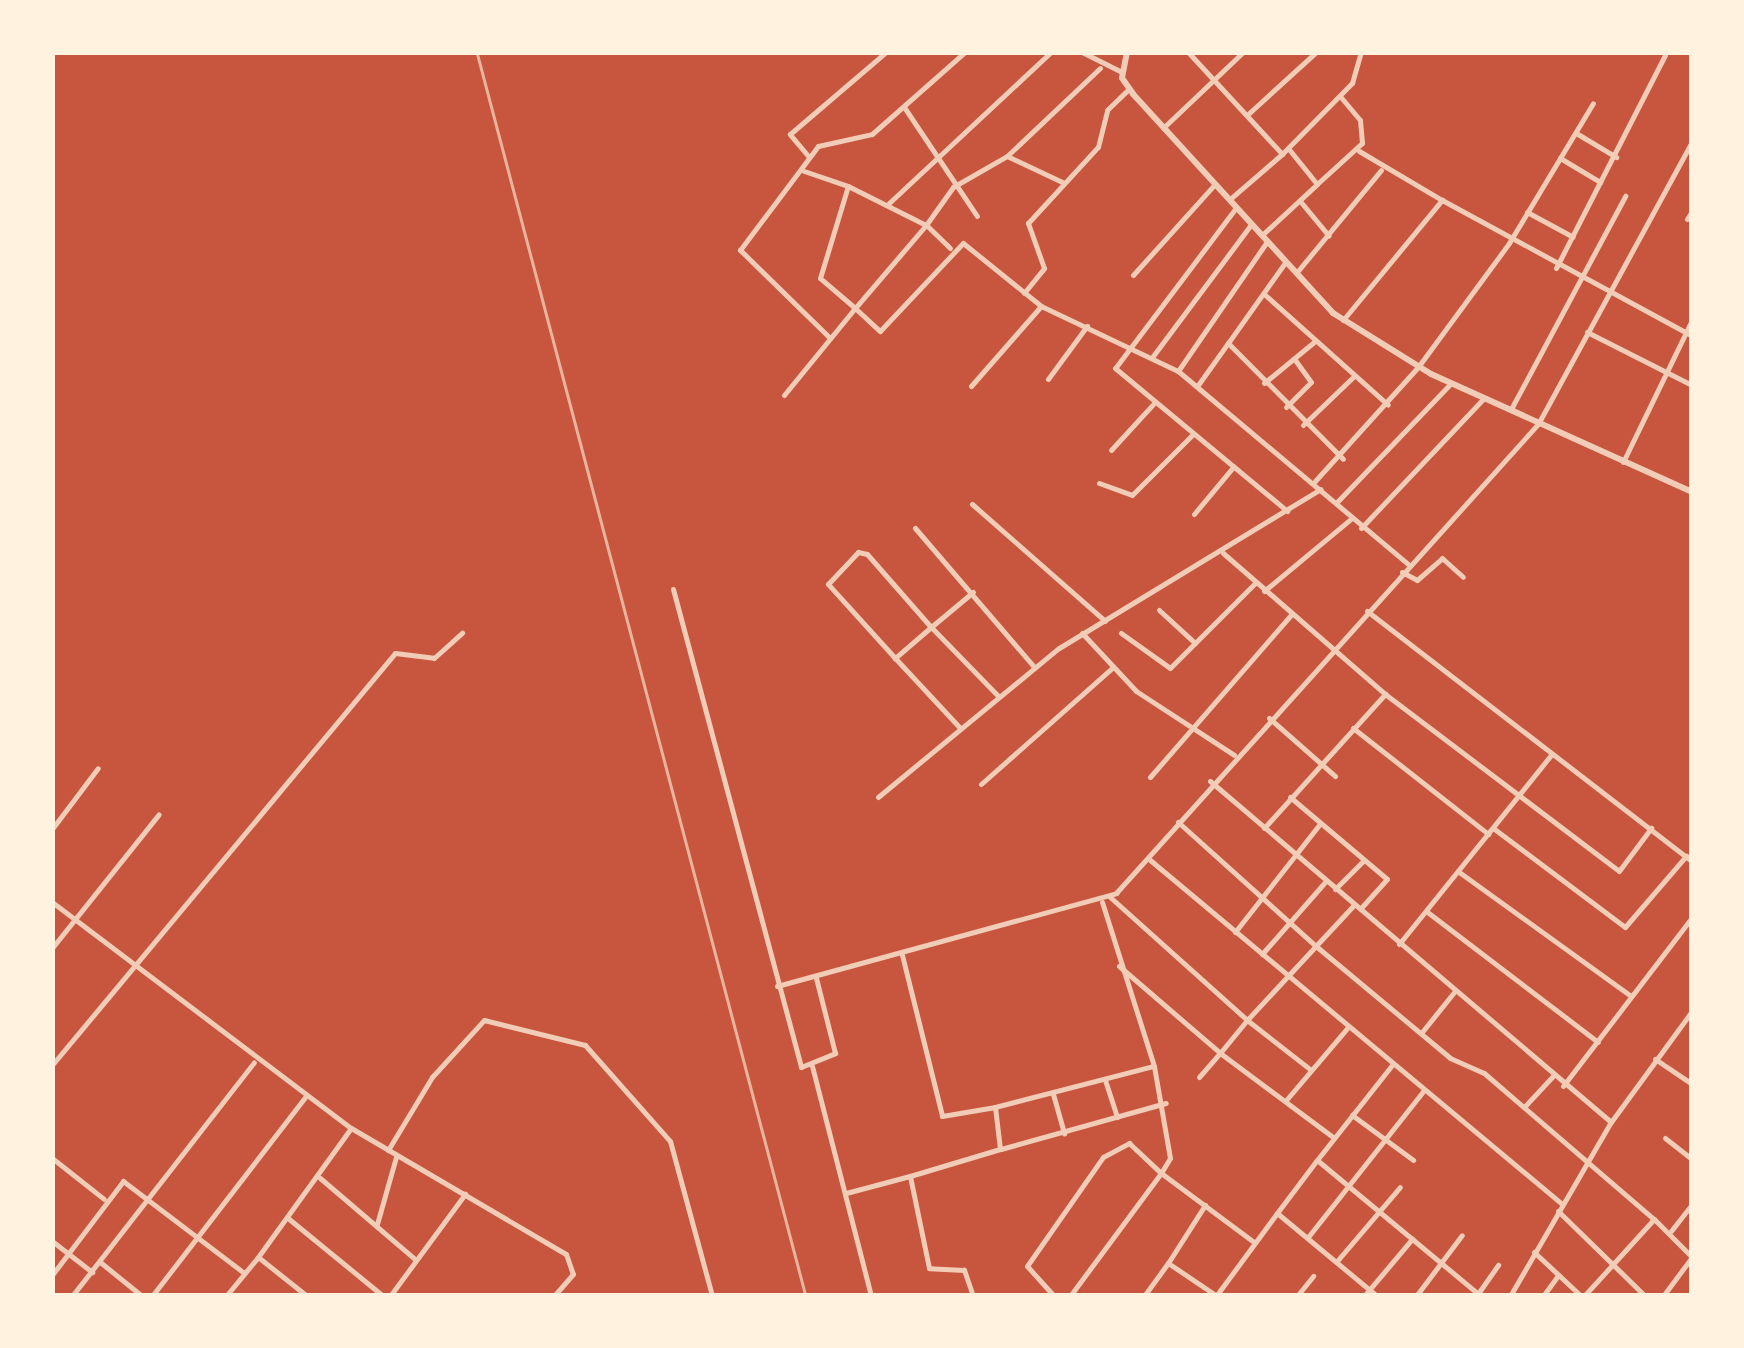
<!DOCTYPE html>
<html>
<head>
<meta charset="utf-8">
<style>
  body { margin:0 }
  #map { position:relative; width:1744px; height:1348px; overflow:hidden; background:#c8553d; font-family:Signika,sans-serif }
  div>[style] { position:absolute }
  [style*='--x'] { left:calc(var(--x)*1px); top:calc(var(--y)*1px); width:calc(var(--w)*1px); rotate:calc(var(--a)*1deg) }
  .minor>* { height:5px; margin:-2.5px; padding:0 2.5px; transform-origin:2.5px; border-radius:2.5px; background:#f1ccb7 }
  .tertiary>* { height:6px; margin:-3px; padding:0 3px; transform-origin:3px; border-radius:3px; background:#f1ccb7 }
  .rail>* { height:2.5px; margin:-1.25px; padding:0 1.25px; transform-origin:1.25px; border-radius:1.25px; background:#e9b49f }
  span { translate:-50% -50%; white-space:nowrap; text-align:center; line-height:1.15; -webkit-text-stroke:8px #fff3e0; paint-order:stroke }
  .frame { position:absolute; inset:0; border:55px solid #fff3e0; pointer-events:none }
</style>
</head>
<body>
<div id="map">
  <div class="minor">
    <div style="--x:1082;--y:52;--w:45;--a:26.6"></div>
    <div style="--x:1188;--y:52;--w:139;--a:47.3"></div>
    <div style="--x:1282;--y:154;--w:69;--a:139.1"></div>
    <div style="--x:904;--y:107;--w:131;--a:56.2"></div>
    <div style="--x:1247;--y:115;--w:93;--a:-42.4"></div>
    <div style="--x:1163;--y:128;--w:110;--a:-43.5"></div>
    <div style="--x:1576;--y:133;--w:47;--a:31"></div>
    <div style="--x:1359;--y:151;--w:96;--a:30.6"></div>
    <div style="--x:1282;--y:154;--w:100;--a:-45.4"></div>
    <div style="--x:1352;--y:83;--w:32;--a:-74"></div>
    <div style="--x:1007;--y:156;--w:61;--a:25.3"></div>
    <div style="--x:809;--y:157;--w:30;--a:-130"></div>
    <div style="--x:790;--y:134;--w:126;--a:-40.5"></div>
    <div style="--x:1560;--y:158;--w:47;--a:31"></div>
    <div style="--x:804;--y:171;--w:46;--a:18.8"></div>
    <div style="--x:1317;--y:184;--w:61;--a:-42.3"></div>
    <div style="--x:1362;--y:143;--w:23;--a:-95"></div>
    <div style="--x:1360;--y:120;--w:31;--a:-130"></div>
    <div style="--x:848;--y:186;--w:87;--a:26.6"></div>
    <div style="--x:926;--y:225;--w:109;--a:130.5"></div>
    <div style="--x:855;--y:308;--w:46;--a:-139.4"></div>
    <div style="--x:820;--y:278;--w:96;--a:-73.1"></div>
    <div style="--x:1300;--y:201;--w:45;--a:50.4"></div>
    <div style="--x:889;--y:203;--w:221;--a:-43"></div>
    <div style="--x:1235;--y:209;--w:199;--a:127"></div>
    <div style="--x:1115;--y:368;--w:224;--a:39.7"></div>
    <div style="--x:1527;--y:212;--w:52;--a:28.5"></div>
    <div style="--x:1687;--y:219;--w:9;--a:-58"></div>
    <div style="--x:1262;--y:235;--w:75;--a:-42.8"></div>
    <div style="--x:1317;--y:184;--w:46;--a:-128.9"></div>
    <div style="--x:950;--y:248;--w:33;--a:-136"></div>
    <div style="--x:926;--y:225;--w:47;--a:-54.6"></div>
    <div style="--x:953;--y:187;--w:62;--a:-29.9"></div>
    <div style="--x:1007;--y:156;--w:128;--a:-43.4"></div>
    <div style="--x:1284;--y:264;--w:97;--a:125.3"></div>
    <div style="--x:1228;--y:343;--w:163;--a:45.2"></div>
    <div style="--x:1556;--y:268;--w:239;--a:-62.9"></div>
    <div style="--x:1297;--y:272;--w:132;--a:-50.5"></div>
    <div style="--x:1133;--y:275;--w:121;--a:-48"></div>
    <div style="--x:1024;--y:293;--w:32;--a:-51"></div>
    <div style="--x:1044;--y:268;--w:48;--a:-109.6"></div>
    <div style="--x:1028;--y:223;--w:103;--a:-47.4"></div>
    <div style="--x:1098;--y:147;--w:38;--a:-76"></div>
    <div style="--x:1107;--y:110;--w:30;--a:-44"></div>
    <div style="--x:1264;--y:294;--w:166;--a:41.8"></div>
    <div style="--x:1343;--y:320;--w:156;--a:-50.5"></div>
    <div style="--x:1442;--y:200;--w:285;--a:28.5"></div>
    <div style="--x:1587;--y:332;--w:118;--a:26.8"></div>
    <div style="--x:830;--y:338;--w:126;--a:-135.6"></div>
    <div style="--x:740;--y:250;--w:130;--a:-53.1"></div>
    <div style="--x:818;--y:146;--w:55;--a:-12.5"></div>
    <div style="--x:872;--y:134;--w:124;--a:-41.4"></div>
    <div style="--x:1153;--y:356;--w:162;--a:-53.3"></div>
    <div style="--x:1178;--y:371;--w:155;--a:-55.5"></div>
    <div style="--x:1048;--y:379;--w:66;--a:-53.7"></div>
    <div style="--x:1264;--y:383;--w:65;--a:-39.4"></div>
    <div style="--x:1198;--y:385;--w:52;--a:-54.5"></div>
    <div style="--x:971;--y:386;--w:106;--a:-48.8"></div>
    <div style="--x:784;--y:395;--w:112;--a:-50.8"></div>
    <div style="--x:855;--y:308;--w:34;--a:43"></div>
    <div style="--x:880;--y:331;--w:121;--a:-46.7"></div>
    <div style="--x:963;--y:243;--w:100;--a:38.9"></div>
    <div style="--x:1041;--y:306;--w:152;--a:25.4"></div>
    <div style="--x:1178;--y:371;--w:300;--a:40"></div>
    <div style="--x:1286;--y:407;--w:35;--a:-45"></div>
    <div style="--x:1311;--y:382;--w:29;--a:-126"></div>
    <div style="--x:1511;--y:409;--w:242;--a:-61.8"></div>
    <div style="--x:1303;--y:425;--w:69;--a:-43.8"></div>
    <div style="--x:1111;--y:450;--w:64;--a:-47.5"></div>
    <div style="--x:1623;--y:462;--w:158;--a:-64.1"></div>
    <div style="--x:1315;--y:481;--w:154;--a:-47.9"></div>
    <div style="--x:1418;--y:367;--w:154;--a:-53.7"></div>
    <div style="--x:1509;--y:243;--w:163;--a:-59"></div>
    <div style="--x:1099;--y:483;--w:35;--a:20"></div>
    <div style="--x:1132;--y:495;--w:86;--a:-45"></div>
    <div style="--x:1336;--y:503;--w:166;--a:-46.2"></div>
    <div style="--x:972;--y:504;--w:177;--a:41.3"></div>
    <div style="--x:1194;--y:514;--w:62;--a:-50.2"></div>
    <div style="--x:915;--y:528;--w:183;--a:49.4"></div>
    <div style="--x:1361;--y:528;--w:179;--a:-46.6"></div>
    <div style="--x:1223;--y:553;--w:215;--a:41"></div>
    <div style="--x:1385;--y:694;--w:293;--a:37.1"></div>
    <div style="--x:1619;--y:871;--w:54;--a:-53.3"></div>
    <div style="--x:1402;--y:572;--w:17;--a:28"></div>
    <div style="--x:1417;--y:580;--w:33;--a:-41"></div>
    <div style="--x:1442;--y:558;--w:28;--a:42"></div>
    <div style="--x:673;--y:589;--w:495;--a:75"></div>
    <div style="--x:801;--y:1067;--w:37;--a:-22"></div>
    <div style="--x:835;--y:1053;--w:77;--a:-104.2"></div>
    <div style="--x:1264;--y:591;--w:114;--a:-39.7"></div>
    <div style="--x:973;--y:592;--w:55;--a:140.2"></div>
    <div style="--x:931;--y:627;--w:48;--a:139.3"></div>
    <div style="--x:895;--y:658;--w:100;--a:-132.2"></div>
    <div style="--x:828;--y:584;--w:44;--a:-46.8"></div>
    <div style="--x:858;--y:552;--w:9;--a:13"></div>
    <div style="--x:867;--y:554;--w:97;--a:48.8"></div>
    <div style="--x:931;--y:627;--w:96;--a:45.8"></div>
    <div style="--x:1159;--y:610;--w:49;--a:42.5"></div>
    <div style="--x:1367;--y:611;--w:410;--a:37.6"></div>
    <div style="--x:1082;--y:633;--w:79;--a:47"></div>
    <div style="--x:1136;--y:691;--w:117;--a:33.1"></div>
    <div style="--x:1121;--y:633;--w:60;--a:35.5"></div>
    <div style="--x:1170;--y:668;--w:120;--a:-45"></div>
    <div style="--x:895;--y:658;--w:96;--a:47.1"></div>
    <div style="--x:1269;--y:718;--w:88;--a:41.3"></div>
    <div style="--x:1353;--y:728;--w:172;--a:38.1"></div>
    <div style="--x:1150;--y:777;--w:215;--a:-49"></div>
    <div style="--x:1210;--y:781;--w:526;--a:40.38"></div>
    <div style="--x:981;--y:784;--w:174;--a:-41.5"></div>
    <div style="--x:878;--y:797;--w:234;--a:-39.5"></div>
    <div style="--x:1059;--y:648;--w:306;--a:-31.3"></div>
    <div style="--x:1290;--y:797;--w:127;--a:40.2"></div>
    <div style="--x:1387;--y:879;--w:40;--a:132"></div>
    <div style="--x:1178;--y:822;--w:187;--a:42"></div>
    <div style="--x:1317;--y:947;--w:173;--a:39.8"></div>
    <div style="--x:1450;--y:1058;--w:37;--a:24"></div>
    <div style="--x:1484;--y:1073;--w:224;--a:40.7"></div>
    <div style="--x:1654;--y:1219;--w:104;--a:132.3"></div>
    <div style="--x:1264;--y:828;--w:181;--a:-47.9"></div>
    <div style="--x:1493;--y:828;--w:165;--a:36.9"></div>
    <div style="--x:1625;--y:927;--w:94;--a:-49.3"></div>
    <div style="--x:52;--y:829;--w:76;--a:-53"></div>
    <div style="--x:1150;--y:860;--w:537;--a:39.86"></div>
    <div style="--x:1459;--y:872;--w:212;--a:35.8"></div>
    <div style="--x:1335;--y:889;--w:40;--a:-45"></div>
    <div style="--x:1110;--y:897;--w:184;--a:41.9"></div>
    <div style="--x:1247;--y:1020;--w:157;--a:-47.1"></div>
    <div style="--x:52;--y:902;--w:375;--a:37.1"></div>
    <div style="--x:351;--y:1128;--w:249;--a:30.4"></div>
    <div style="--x:566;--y:1254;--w:21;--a:71"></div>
    <div style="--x:573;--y:1274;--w:29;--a:131"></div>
    <div style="--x:1426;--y:911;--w:216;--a:37.3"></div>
    <div style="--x:1235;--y:932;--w:136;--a:-51.9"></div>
    <div style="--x:1399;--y:944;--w:243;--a:-51.2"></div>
    <div style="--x:52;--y:948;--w:171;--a:-51.4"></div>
    <div style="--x:1262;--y:954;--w:97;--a:-48.8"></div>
    <div style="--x:902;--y:955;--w:166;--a:76"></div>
    <div style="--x:942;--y:1116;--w:54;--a:-9.6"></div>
    <div style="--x:1119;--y:966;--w:133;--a:40.7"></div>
    <div style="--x:1220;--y:1053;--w:43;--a:-50.7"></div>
    <div style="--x:1247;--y:1020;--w:81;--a:38"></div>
    <div style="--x:777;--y:986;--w:352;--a:-15.3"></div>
    <div style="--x:1116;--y:893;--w:631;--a:-48.02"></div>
    <div style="--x:1538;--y:424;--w:322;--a:-61.4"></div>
    <div style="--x:1422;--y:1032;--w:51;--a:-51.3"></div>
    <div style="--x:1655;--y:1059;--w:45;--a:34"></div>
    <div style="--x:52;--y:1065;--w:536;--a:-50.22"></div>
    <div style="--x:395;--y:653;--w:39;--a:7"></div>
    <div style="--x:434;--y:658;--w:38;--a:-42"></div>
    <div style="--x:1392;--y:1065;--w:121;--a:128.3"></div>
    <div style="--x:1317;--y:1160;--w:213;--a:39.7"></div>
    <div style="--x:812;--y:1066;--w:237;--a:75.6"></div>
    <div style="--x:1199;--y:1077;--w:32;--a:-49"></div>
    <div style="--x:1220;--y:1053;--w:142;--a:36.7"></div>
    <div style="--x:1105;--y:1080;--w:39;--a:72"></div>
    <div style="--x:1563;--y:1086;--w:213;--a:-52.6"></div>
    <div style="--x:1053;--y:1094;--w:41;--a:74.2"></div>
    <div style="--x:1287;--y:1099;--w:94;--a:-49.7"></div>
    <div style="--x:1524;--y:1107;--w:42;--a:-46.9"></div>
    <div style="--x:1352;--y:1115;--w:76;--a:36.4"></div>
    <div style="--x:1665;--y:1138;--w:34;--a:38"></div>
    <div style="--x:1001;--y:1149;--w:171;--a:-15.6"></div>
    <div style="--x:388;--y:1150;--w:85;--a:-58.9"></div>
    <div style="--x:432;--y:1077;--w:77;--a:-47.6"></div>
    <div style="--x:484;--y:1020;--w:104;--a:13.9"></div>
    <div style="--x:585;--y:1045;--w:128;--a:48.5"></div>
    <div style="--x:670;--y:1141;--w:161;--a:74.8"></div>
    <div style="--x:52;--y:1158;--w:66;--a:38.3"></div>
    <div style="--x:320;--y:1178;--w:126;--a:40.5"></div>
    <div style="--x:846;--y:1193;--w:66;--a:-14.9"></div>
    <div style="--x:1558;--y:1211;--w:122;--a:44.3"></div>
    <div style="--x:1277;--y:1213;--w:66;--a:-53"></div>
    <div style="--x:289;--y:1219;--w:122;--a:39.3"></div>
    <div style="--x:1654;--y:1219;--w:54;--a:45"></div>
    <div style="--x:377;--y:1224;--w:70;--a:-74.2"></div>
    <div style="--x:1671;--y:1231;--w:34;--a:-52"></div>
    <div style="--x:1308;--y:1237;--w:187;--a:-51.7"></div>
    <div style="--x:52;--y:1241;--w:51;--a:37.8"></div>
    <div style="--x:1534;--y:1252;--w:64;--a:43.1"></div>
    <div style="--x:258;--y:1257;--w:159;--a:-54.2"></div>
    <div style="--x:1337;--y:1261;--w:97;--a:-49.6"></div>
    <div style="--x:100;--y:1262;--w:54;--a:39"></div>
    <div style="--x:1168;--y:1263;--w:69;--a:-57.5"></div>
    <div style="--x:52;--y:1275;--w:118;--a:-52.9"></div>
    <div style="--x:123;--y:1181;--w:152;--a:37.2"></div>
    <div style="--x:1477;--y:1295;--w:37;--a:-55"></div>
    <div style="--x:72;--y:1296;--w:296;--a:-52.1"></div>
    <div style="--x:152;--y:1296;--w:252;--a:-52.4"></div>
    <div style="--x:226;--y:1296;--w:50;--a:-50.6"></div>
    <div style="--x:258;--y:1257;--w:63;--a:38.5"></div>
    <div style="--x:390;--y:1296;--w:127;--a:-53.7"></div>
    <div style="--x:973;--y:1296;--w:28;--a:-109"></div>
    <div style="--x:964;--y:1270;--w:35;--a:-177"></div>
    <div style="--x:929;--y:1268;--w:94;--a:-101.7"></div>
    <div style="--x:910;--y:1176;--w:94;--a:-16.7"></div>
    <div style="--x:1000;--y:1149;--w:42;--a:-96.8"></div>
    <div style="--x:995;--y:1107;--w:164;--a:-14.5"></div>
    <div style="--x:1154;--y:1066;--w:172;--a:-107.6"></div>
    <div style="--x:1054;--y:1296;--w:40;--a:-132"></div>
    <div style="--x:1027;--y:1266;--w:133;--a:-55.1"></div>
    <div style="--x:1103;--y:1157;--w:30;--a:-28"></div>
    <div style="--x:1129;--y:1143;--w:44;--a:43.2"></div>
    <div style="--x:1161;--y:1173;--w:17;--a:-59"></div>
    <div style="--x:1170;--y:1158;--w:93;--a:-99.9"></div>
    <div style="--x:1070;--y:1296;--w:153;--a:-53.5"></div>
    <div style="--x:1161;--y:1173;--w:116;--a:36.6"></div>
    <div style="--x:1144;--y:1296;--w:41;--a:-54"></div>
    <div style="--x:1168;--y:1263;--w:59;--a:34"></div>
    <div style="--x:1216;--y:1296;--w:103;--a:-53.7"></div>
    <div style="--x:1277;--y:1213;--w:130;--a:39.7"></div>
    <div style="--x:1297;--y:1296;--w:26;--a:-51"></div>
    <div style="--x:1364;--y:1296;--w:75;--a:-49.9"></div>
    <div style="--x:1416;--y:1296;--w:76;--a:-53"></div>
    <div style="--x:1510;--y:1296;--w:201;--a:-59.9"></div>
    <div style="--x:1611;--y:1122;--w:137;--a:-53.9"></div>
    <div style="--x:1543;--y:1296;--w:26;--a:-54"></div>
    <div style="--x:1663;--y:1296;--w:49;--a:-53.4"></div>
  </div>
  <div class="tertiary">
    <div style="--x:1127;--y:52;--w:26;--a:101"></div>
    <div style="--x:1122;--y:78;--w:19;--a:55"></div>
    <div style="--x:1133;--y:94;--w:297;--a:47.6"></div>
    <div style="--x:1333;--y:313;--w:115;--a:31.9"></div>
    <div style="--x:1431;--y:374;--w:286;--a:24.3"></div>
  </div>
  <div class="rail">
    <div style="--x:477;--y:52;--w:1287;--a:75.19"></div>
  </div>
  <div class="frame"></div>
</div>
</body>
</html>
